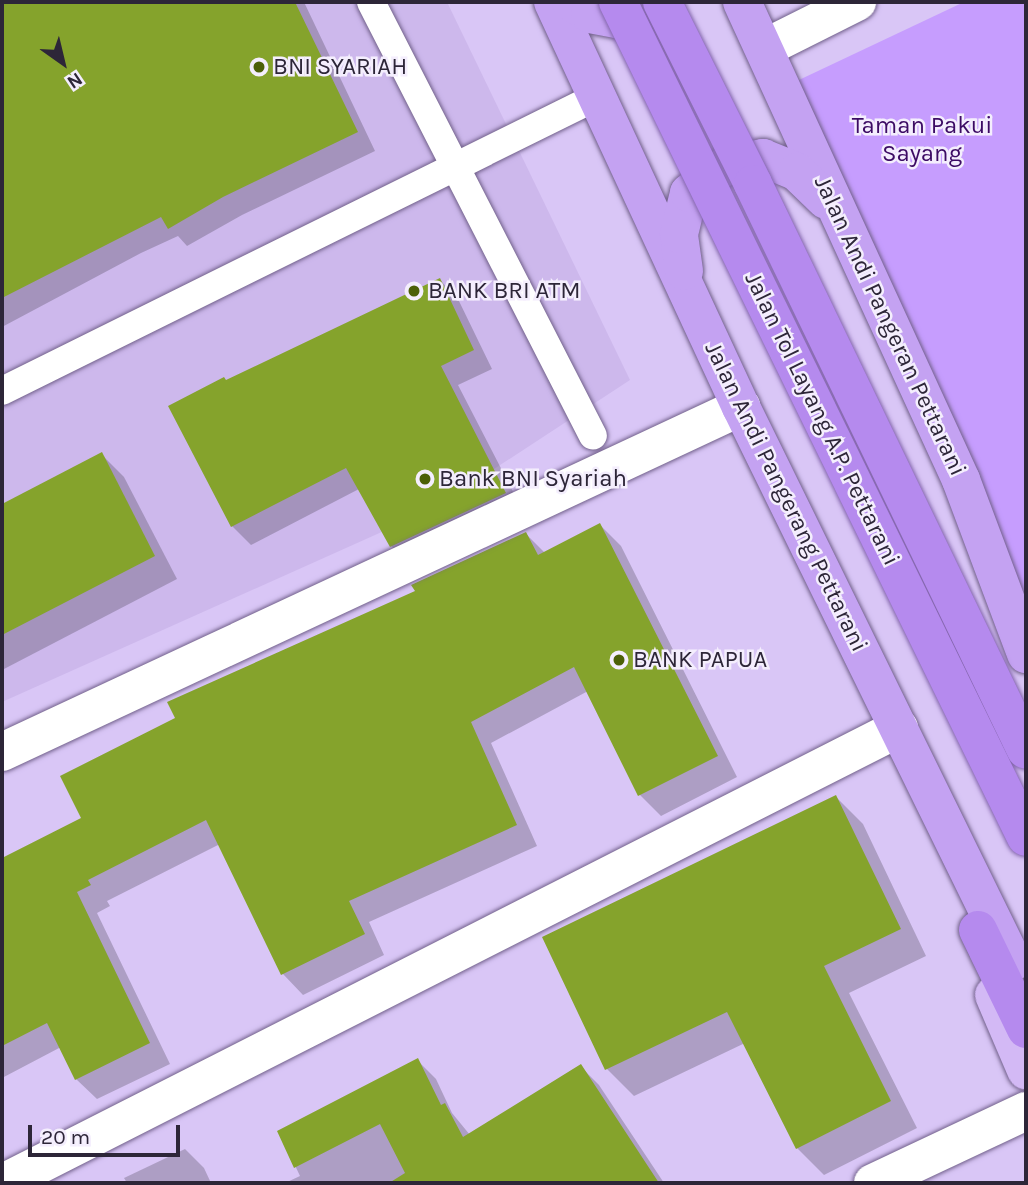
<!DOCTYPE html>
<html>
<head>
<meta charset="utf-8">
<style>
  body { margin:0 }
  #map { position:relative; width:1028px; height:1185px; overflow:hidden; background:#d9c6f6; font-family:Karla,sans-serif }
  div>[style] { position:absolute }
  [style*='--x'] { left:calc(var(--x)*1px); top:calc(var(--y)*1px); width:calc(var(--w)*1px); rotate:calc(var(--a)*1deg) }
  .built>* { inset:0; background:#cdb8ec }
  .green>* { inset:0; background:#c69dfe }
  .shadow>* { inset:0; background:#0003 }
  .building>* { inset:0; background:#85a32c }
  .roads { filter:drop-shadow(0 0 2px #71608a) drop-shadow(0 0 2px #71608a) }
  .service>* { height:28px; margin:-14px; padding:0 14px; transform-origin:14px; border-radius:14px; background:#fff }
  .minor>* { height:38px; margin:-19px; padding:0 19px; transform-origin:19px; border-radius:19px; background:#fff }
  .primary>* { height:38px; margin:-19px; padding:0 19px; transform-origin:19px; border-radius:19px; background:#d3b9f5 }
  .trunk>* { height:38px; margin:-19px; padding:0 19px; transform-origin:19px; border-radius:19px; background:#c4a2f2 }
  .motorway>* { height:38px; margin:-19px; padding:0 19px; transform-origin:19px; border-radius:19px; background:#b58aee }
  .bridges { filter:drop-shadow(0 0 2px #8567ae) drop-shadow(0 0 2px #8567ae) }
  .motorway-bridge>* { height:38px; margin:-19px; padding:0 19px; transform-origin:19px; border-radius:19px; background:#b58aee }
  .dots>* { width:19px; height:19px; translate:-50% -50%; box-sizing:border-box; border:4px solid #f4eefd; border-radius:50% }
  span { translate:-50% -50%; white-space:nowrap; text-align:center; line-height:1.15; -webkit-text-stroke:5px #f4eefd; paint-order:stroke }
  .poi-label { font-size:24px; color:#2d2638 }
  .left { translate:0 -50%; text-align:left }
  .park-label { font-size:24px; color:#3c0b64 }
  .street-label { font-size:24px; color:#2d2638 }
  .frame { position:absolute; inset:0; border:4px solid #2d2638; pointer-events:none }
  .north { position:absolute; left:28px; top:28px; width:70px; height:70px; -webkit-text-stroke:5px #f4eefd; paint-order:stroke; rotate:146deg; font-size:19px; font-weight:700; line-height:28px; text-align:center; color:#2d2638 }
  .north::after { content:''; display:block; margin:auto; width:24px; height:32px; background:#2d2638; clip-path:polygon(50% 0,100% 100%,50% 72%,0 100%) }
  .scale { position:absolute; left:28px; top:1125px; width:152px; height:32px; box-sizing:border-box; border:4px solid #2d2638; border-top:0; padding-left:9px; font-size:21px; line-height:24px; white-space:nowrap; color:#2d2638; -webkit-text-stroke:5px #f4eefd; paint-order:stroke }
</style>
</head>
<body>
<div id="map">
  <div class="built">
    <div style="clip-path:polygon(2px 2px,447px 2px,630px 380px,433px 509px,2px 702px)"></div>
  </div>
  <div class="green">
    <div style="clip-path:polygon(964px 2px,1026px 2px,1026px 604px,782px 88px)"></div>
  </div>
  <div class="shadow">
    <div style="clip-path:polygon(2px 2px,304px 2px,375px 151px,242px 215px,187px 246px,178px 236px,141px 253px,2px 327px)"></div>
    <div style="clip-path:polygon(440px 280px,458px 299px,492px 369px,458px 385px,523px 511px,410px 564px,391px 546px,359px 489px,251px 545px,232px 526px,227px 382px)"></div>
    <div style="clip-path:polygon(101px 454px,124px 477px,177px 579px,4px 669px,2px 666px,2px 506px)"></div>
    <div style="clip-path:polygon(600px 525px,621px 546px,737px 777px,661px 816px,640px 795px,588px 691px,491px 743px,537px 846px,369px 922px,384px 955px,303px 995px,283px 974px,220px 844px,107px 901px,110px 906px,97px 913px,170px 1064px,97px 1099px,76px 1079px,61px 1047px,2px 1078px,2px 991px,27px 978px,28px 959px,2px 906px,2px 860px,83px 819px,417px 592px,526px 534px,545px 553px)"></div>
    <div style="clip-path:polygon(836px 797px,863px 824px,926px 956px,849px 993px,917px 1128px,824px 1175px,797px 1148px,745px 1043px,634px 1096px,607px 1069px,544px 938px)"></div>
    <div style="clip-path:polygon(417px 1060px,436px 1079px,452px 1113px,470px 1135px,580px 1066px,599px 1085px,664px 1183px,285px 1183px,300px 1176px,279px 1132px)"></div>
    <div style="clip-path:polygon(185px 1149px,204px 1168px,211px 1183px,127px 1183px,124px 1178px)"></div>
  </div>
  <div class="building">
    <div style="clip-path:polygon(2px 2px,295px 2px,358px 132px,223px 197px,168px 229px,161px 217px,2px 298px)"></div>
    <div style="clip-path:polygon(440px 278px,474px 350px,441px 366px,506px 493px,390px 547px,346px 468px,231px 527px,168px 406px,224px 377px,226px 380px)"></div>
    <div style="clip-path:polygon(102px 452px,155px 556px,2px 635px,2px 504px)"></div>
    <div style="clip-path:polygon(600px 523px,718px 756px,638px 796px,574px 667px,471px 722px,517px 825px,349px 901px,365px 934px,281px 975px,206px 820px,88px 880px,91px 885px,77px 892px,150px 1043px,75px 1080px,47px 1023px,2px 1046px,2px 858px,81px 818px,60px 776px,175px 718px,167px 702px,415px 591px,411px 585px,526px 532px,538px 555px)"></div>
    <div style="clip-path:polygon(836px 795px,901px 929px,824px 966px,891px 1101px,796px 1149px,727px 1012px,605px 1070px,542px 937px)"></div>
    <div style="clip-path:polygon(418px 1058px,441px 1105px,445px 1103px,463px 1137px,581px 1064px,659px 1183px,389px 1183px,405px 1173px,380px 1124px,294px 1168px,277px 1131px)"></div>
  </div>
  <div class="roads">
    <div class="service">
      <div style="--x:371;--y:2;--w:487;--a:62.9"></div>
      <div style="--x:2;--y:391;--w:663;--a:-26.33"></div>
    </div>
    <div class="minor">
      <div style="--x:765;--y:48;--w:103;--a:-26.6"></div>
      <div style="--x:2;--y:752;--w:816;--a:-25.03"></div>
      <div style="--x:3;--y:1183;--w:1005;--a:-26.92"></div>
      <div style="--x:873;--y:1183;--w:169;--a:-25.2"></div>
    </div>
    <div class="primary">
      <div style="--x:994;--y:995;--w:82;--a:66.9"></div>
    </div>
    <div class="trunk">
      <div style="--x:553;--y:2;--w:447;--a:65.1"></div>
      <div style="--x:741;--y:407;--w:618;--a:63.89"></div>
      <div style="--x:571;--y:2;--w:22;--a:32"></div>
      <div style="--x:590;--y:14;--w:31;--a:11"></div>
      <div style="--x:620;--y:20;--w:35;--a:-22"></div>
      <div style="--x:742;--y:2;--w:526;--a:65.38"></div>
      <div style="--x:961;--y:480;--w:186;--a:69.5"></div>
      <div style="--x:684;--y:271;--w:37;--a:-98"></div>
      <div style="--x:679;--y:234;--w:42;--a:-76.3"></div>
      <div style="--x:689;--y:193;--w:45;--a:-36.9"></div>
      <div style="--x:725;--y:166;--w:39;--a:-12"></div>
      <div style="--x:763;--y:158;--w:37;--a:22"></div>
      <div style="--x:797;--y:172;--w:40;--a:44"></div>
    </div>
    <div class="motorway">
      <div style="--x:978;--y:930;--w:110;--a:64.1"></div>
    </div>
  </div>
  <div class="bridges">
    <div class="motorway-bridge">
      <div style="--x:618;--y:2;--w:929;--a:63.96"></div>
      <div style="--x:662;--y:2;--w:203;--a:63.4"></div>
      <div style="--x:753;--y:184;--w:628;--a:64.25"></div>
    </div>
  </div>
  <div class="dots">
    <div style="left:259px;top:67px;background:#4c6008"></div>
    <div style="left:414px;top:291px;background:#4c6008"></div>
    <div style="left:425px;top:479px;background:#4c6008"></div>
    <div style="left:619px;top:660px;background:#4c6008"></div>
  </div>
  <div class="poi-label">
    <span class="left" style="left:273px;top:67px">BNI SYARIAH</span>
    <span class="left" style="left:428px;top:291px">BANK BRI ATM</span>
    <span class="left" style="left:439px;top:479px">Bank BNI Syariah</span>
    <span class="left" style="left:633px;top:660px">BANK PAPUA</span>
  </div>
  <div class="park-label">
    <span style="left:922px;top:140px">Taman Pakui<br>Sayang</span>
  </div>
  <div class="street-label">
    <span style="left:890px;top:326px;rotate:65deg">Jalan Andi Pangeran Pettarani</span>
    <span style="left:822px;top:419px;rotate:64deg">Jalan Tol Layang A.P. Pettarani</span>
    <span style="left:786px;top:497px;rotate:64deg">Jalan Andi Pangerang Pettarani</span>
  </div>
  <div class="frame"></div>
  <div class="north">N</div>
  <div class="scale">20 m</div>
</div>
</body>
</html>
